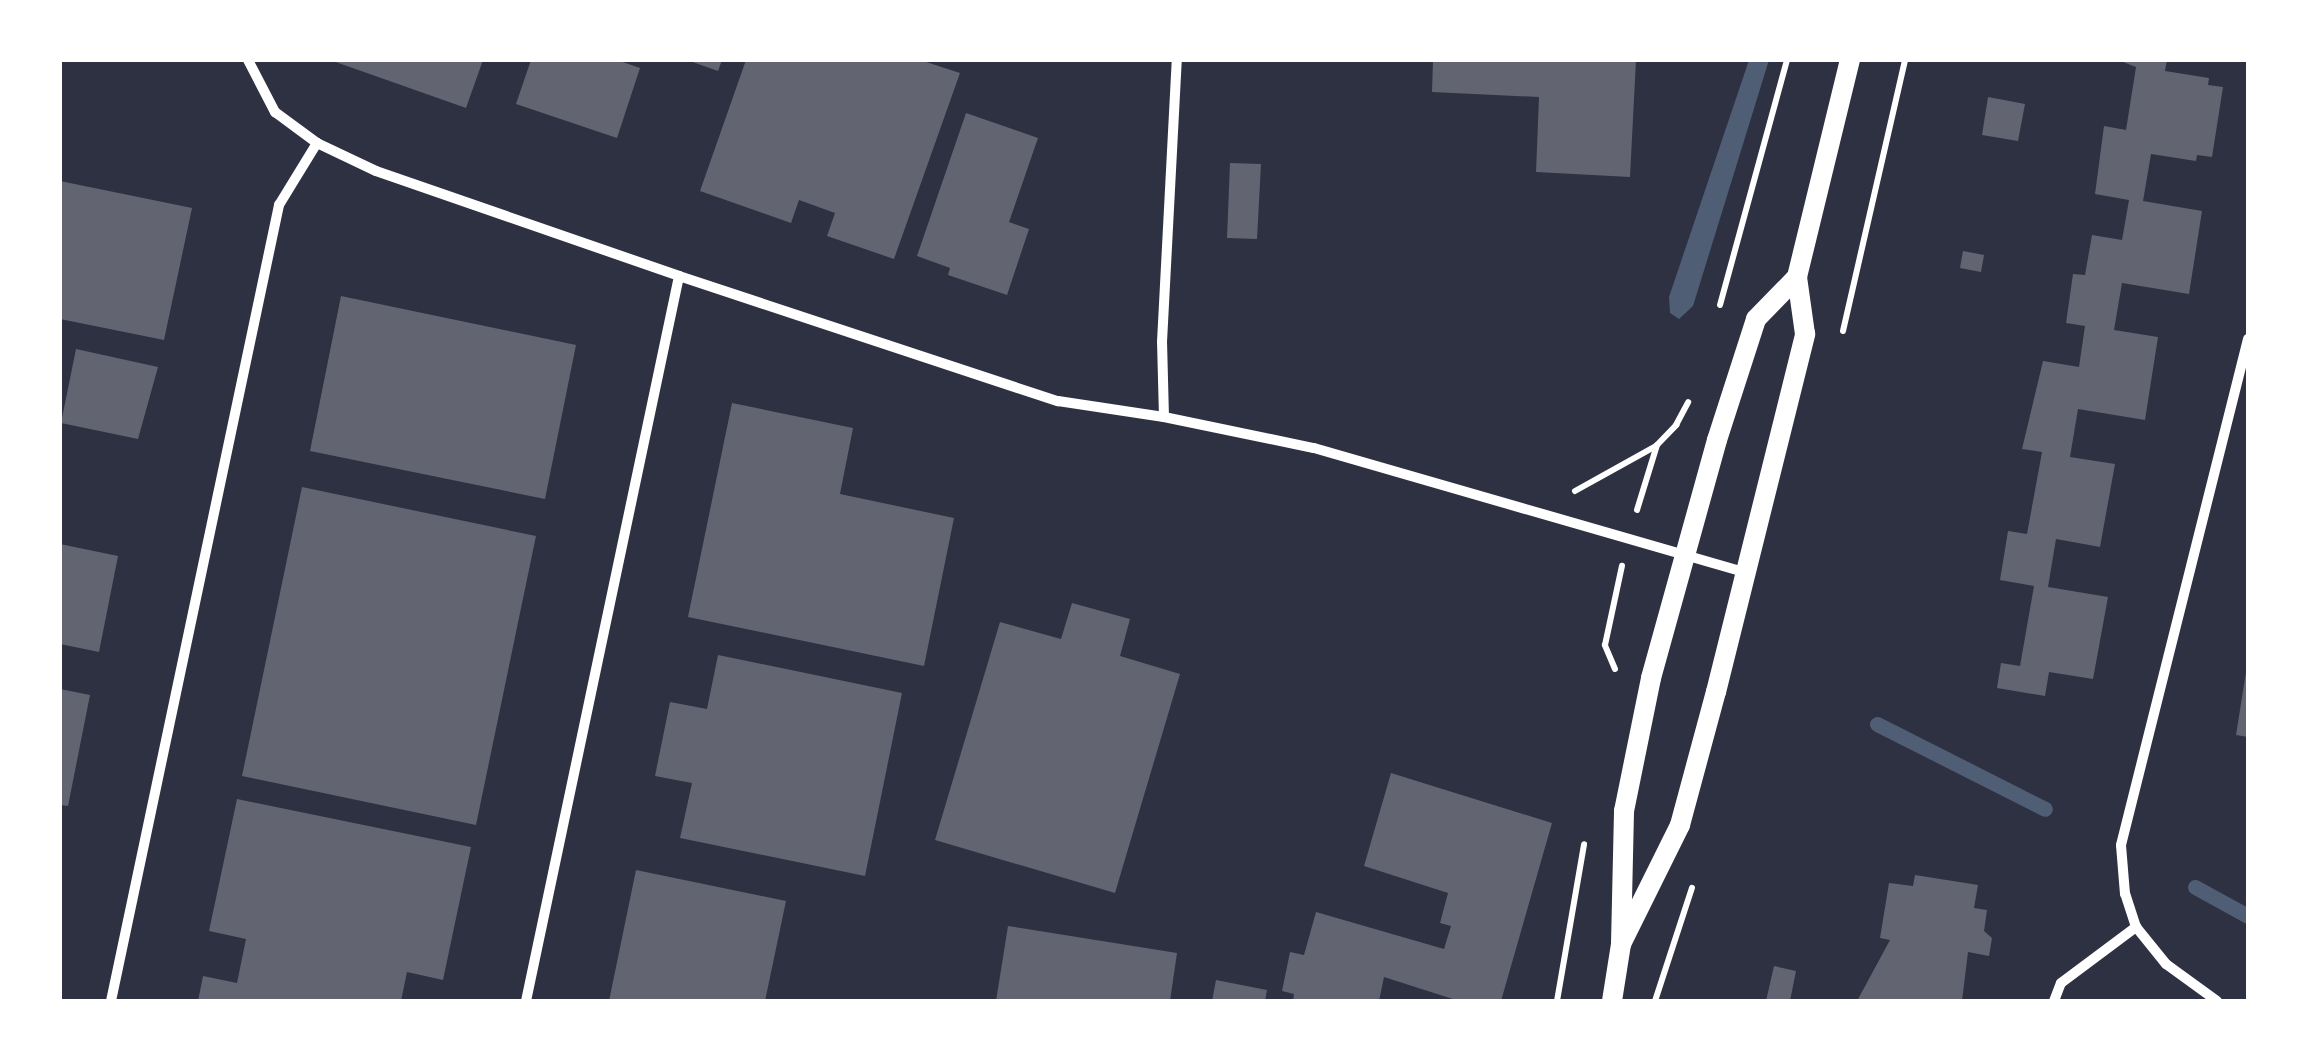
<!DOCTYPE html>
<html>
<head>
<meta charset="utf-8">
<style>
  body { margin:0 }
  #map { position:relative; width:2308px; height:1061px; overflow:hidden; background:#2d3142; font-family:Lato,sans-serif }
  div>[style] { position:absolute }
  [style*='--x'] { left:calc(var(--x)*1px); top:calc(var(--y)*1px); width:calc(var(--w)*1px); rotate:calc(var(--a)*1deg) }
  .water>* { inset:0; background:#4f5d75 }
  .stream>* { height:15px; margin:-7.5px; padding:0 7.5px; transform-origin:7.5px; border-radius:7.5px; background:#4f5d75 }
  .building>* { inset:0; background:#626471 }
  .path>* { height:6px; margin:-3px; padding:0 3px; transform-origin:3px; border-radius:3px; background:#fff }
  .minor>* { height:10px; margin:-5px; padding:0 5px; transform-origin:5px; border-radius:5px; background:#fff }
  .secondary>* { height:20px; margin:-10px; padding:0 10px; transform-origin:10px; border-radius:10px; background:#fff }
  span { translate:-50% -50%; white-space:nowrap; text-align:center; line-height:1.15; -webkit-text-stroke:10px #fff; paint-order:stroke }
  .frame { position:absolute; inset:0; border:62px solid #fff; pointer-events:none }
</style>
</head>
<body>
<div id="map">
  <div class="water">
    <div style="clip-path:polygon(1749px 60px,1769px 60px,1693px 306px,1679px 319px,1670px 313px,1669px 297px)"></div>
  </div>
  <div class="stream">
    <div style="--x:1877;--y:724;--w:188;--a:26.8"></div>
    <div style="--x:2195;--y:887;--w:60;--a:28.7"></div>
  </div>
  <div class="building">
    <div style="clip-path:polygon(330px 60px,483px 60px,466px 108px)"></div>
    <div style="clip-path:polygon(531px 60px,617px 60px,640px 68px,617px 138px,516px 104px)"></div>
    <div style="clip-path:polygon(687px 60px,722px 60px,718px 71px)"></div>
    <div style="clip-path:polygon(746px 60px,920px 60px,960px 73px,894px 259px,827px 236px,835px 213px,799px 200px,791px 223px,700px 191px)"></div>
    <div style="clip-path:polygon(1433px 60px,1636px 60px,1630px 177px,1536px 172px,1539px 97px,1432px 92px)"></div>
    <div style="clip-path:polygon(2118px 60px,2167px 60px,2165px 71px,2209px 78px,2208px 85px,2223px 87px,2212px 157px,2197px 155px,2196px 161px,2151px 154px,2143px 201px,2202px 211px,2189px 294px,2122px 283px,2114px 330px,2158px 337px,2145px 420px,2078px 409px,2070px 457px,2115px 464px,2100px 547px,2056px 539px,2048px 587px,2108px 597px,2093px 679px,2049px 672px,2045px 696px,1997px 688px,2001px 663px,2020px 666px,2034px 586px,2000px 580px,2008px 531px,2027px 534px,2042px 452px,2022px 449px,2043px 361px,2079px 367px,2085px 326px,2066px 323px,2073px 274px,2085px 275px,2092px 235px,2122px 240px,2129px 200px,2095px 194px,2104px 126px,2126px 130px,2136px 67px)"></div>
    <div style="clip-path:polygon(1988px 97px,2025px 104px,2018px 141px,1982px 135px)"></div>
    <div style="clip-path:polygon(966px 113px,1038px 138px,1009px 222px,1029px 229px,1007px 295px,948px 275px,950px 268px,917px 256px)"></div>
    <div style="clip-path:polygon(1230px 163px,1261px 164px,1257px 239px,1227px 238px)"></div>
    <div style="clip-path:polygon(60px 181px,192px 208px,164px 340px,60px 319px)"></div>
    <div style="clip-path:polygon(1963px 251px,1984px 255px,1981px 272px,1960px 268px)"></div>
    <div style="clip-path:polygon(341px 296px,576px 345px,545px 499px,310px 451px)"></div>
    <div style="clip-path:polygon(76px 349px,158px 367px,138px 439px,61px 423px)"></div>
    <div style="clip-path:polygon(732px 403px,853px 428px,840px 494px,954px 518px,924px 666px,688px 617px)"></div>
    <div style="clip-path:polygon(302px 487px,536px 536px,476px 825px,242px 776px)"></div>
    <div style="clip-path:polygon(60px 544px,118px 556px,99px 652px,60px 644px)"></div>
    <div style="clip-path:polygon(1072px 603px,1130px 619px,1120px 656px,1180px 674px,1115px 893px,935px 840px,1000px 622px,1061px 639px)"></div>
    <div style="clip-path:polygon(718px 655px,902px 693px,865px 876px,680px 838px,692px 783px,655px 776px,670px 702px,707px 709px)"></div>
    <div style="clip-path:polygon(2246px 672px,2248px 672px,2248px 737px,2236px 735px)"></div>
    <div style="clip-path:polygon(60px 689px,90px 695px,68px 806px,60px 805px)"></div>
    <div style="clip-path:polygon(1391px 773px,1552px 823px,1501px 1001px,1459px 1001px,1384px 977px,1379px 1001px,1293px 1001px,1294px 994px,1282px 991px,1290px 952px,1304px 955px,1316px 912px,1444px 949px,1451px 926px,1440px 923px,1448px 893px,1364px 866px)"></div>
    <div style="clip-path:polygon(237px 799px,471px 847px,443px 980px,407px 972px,401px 1001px,198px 1001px,203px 976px,237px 983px,246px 939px,209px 931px)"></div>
    <div style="clip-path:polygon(636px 870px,786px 901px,765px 1001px,609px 1001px)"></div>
    <div style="clip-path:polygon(1915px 875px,1978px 885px,1974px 908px,1987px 910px,1984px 931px,1992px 938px,1989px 956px,1968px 952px,1962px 1001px,1857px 1001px,1890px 940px,1880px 938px,1889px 883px,1913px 886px)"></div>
    <div style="clip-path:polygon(1008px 926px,1177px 953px,1170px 1001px,996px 1001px)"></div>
    <div style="clip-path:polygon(1774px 966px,1796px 971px,1790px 1001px,1766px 1001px)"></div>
    <div style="clip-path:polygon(1216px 980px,1267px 990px,1265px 1001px,1212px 1001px)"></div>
  </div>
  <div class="path">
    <div style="--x:1720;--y:305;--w:254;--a:-74.7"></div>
    <div style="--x:1843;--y:331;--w:278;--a:-77.1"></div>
    <div style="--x:1575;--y:491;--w:93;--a:-29.1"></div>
    <div style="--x:1637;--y:510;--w:68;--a:-72.9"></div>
    <div style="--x:1657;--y:445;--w:28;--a:-46"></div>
    <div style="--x:1676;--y:425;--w:26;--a:-62"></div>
    <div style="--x:1615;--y:669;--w:26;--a:-113"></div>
    <div style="--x:1605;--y:645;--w:81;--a:-77.9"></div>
    <div style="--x:1557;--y:1001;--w:159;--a:-80.2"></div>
    <div style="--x:1655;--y:1001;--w:119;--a:-71.9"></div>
  </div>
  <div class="minor">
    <div style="--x:248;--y:60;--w:59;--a:62.6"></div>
    <div style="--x:275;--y:112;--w:52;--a:36.4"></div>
    <div style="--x:317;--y:143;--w:65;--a:25.4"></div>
    <div style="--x:376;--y:171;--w:321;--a:19.1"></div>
    <div style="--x:679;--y:276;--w:399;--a:18.3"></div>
    <div style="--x:1058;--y:401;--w:107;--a:8.6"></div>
    <div style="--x:1164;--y:417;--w:153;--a:11.7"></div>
    <div style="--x:1314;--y:448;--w:450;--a:16.1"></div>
    <div style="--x:1164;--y:417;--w:75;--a:-91.5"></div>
    <div style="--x:1162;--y:342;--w:282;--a:-87"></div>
    <div style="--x:111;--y:1001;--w:814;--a:-78.08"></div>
    <div style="--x:279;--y:205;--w:73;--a:-58.5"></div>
    <div style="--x:526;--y:1001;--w:741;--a:-78.08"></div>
    <div style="--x:2054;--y:1001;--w:19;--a:-69"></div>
    <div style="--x:2061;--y:983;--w:94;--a:-36.7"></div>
    <div style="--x:2217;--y:1001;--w:63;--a:-144"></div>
    <div style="--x:2166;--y:964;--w:48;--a:-129"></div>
    <div style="--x:2136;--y:927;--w:35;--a:-108"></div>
    <div style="--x:2125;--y:894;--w:49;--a:-94.7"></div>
    <div style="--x:2121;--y:845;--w:522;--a:-75.91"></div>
  </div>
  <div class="secondary">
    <div style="--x:1621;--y:944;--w:133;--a:-63.6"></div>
    <div style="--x:1680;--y:825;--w:138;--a:-74.9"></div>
    <div style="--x:1716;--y:692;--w:369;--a:-76"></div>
    <div style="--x:1805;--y:334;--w:58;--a:-98"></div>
    <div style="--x:1797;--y:277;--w:223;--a:-76.3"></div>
    <div style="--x:1612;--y:1001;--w:58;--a:-81"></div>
    <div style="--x:1621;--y:944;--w:133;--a:-88.7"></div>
    <div style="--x:1624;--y:811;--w:136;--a:-78.5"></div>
    <div style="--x:1651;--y:678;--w:247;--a:-74.5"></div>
    <div style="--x:1717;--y:440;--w:127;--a:-72.1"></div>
    <div style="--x:1756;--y:319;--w:59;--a:-45.7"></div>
  </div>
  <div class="frame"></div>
</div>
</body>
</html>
